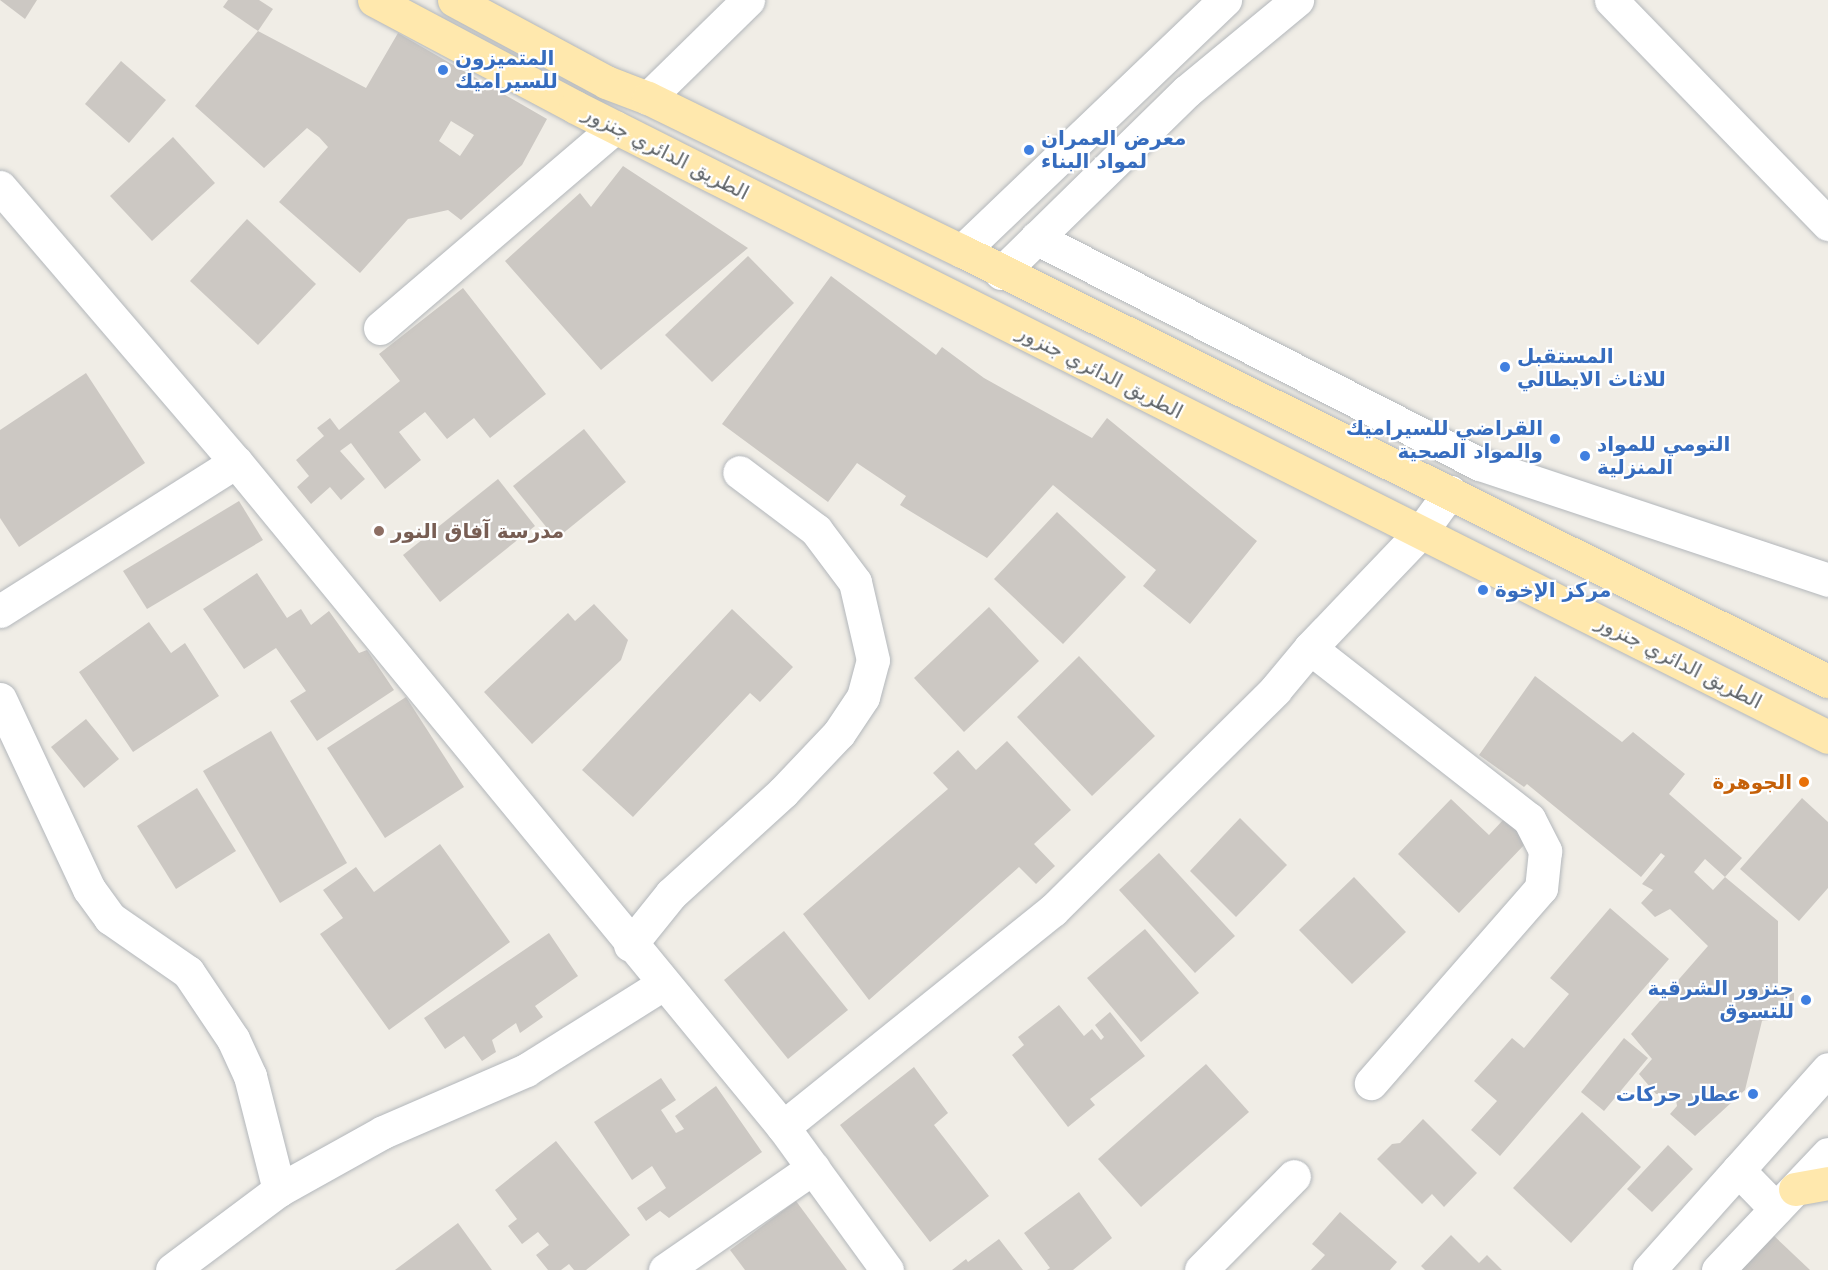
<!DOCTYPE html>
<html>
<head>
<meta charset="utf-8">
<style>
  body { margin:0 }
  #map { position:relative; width:1828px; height:1270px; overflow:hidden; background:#f0ede6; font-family:"DejaVu Sans","Noto Naskh Arabic",sans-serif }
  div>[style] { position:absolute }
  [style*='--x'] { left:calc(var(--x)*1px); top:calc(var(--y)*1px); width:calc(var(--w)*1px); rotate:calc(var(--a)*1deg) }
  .building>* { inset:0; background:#ccc8c3 }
  .roads { filter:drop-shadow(0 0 2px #b3b7bb) drop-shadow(0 0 2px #b3b7bb) }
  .minor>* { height:33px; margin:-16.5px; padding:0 16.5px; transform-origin:16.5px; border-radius:16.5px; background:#fff }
  .major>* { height:33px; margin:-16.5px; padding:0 16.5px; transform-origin:16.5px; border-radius:16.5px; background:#ffe8ad }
  .dots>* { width:16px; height:16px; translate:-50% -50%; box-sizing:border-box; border:3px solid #fff; border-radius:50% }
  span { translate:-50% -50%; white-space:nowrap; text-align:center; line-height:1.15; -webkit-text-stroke:4.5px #fff; paint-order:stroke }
  .shop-label { font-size:20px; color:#366cbe; font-weight:700 }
  .left { translate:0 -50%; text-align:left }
  .right { translate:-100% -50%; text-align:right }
  .street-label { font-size:20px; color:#5e6367 }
  .education-label { font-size:20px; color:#785e54; font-weight:700 }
  .food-label { font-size:20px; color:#c56008; font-weight:700 }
</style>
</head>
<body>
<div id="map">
  <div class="building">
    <div style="clip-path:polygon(0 0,37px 0,25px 19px)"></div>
    <div style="clip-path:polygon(228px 0,259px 0,273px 9px,258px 31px,223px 7px)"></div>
    <div style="clip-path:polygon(evenodd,258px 31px,366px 88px,398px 33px,547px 119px,522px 165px,461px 220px,448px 210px,408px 219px,360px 273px,279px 202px,328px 147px,319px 137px,307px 128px,264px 168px,195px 106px,258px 31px,451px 121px,474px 135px,460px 156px,439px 141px,451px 121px)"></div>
    <div style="clip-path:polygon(121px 61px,166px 100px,129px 143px,85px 104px)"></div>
    <div style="clip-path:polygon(173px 137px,215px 183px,152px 241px,110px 196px)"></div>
    <div style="clip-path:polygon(623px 166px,748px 248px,601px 370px,505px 261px,580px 193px,591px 207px)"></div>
    <div style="clip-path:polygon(247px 219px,316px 284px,258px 345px,190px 281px)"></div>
    <div style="clip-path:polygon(748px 256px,794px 303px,712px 382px,665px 335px)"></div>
    <div style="clip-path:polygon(831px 276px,936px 355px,942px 347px,984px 378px,1092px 438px,1107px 418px,1257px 541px,1190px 624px,1143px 586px,1156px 570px,1053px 485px,987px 558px,900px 505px,906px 496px,857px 463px,828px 502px,722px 424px)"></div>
    <div style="clip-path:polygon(463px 288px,546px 394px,490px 438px,474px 418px,447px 439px,425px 412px,399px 432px,421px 460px,385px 489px,351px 443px,340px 451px,365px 479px,341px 500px,330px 487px,311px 504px,297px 487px,309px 476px,296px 460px,324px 436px,317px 428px,330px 418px,339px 430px,400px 381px,379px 354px)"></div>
    <div style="clip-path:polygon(86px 373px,145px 463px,19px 547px,0 518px,0 430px)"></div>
    <div style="clip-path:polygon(584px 429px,626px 482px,556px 539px,513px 486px)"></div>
    <div style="clip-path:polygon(498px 479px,535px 526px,440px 602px,403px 555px)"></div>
    <div style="clip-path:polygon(239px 501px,263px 540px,147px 609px,123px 571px)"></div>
    <div style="clip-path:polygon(1057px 512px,1126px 577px,1063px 644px,994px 579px)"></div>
    <div style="clip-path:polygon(257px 573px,287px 618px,301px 609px,311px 625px,329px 611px,359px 653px,367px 650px,394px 690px,317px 741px,290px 701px,306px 691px,276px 648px,244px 669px,203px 609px)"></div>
    <div style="clip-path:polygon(594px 604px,628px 640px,621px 660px,532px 744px,484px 692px,568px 613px,575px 621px)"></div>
    <div style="clip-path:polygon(989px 607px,1039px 661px,964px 732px,914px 678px)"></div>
    <div style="clip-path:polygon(732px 609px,793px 667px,760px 702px,750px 693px,633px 817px,582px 770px)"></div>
    <div style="clip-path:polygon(149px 622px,171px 653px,185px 643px,219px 696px,133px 752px,79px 672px)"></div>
    <div style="clip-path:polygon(1079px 656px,1155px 736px,1092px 796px,1017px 717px)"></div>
    <div style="clip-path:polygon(1535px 676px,1622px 742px,1633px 732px,1685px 774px,1669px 794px,1742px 858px,1725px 877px,1705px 859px,1694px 872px,1713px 890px,1725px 877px,1778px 921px,1778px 992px,1794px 991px,1794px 1017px,1762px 1021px,1745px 1090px,1695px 1136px,1670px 1114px,1677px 1106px,1675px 1094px,1656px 1094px,1639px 1074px,1652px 1059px,1631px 1034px,1708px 946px,1670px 909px,1655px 917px,1641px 903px,1653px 890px,1642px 884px,1665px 856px,1661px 853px,1641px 877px,1527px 784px,1524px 787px,1479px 755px)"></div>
    <div style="clip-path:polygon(406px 697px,464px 787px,385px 838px,327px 748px)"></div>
    <div style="clip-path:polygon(86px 719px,119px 759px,84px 788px,51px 747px)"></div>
    <div style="clip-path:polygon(271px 731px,347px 863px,280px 903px,203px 771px)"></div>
    <div style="clip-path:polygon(1007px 741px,1071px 810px,1034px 844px,1055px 866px,1036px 884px,1019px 867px,869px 1000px,803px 914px,948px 789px,933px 773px,958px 750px,976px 770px)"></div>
    <div style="clip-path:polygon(197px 788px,236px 851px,176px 889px,137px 826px)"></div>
    <div style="clip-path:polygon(1802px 798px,1828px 822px,1828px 888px,1799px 921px,1740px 869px)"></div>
    <div style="clip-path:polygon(1451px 799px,1489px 835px,1504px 819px,1528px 841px,1459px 913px,1398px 854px)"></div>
    <div style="clip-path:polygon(1240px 818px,1287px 865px,1236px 917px,1190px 871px)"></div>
    <div style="clip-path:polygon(440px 844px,510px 942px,389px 1030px,320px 934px,343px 918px,323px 890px,356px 867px,374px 892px)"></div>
    <div style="clip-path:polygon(1159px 853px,1235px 936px,1195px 973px,1119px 890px)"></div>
    <div style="clip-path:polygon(1354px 877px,1406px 932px,1352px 984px,1299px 930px)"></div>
    <div style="clip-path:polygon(1610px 908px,1669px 959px,1500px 1156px,1471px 1130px,1497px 1101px,1474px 1081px,1512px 1038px,1524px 1048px,1569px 994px,1550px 978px)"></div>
    <div style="clip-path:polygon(1145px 929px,1199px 993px,1141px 1042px,1087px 978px)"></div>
    <div style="clip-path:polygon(784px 931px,848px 1010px,788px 1059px,724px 980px)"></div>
    <div style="clip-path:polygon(549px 933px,578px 976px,535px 1006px,543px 1017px,520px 1033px,516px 1023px,492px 1040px,496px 1052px,482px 1061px,464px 1036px,445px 1049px,424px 1018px)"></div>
    <div style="clip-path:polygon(1059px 1005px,1084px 1036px,1092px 1029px,1101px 1040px,1104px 1037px,1095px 1025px,1110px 1012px,1145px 1056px,1090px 1099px,1095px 1105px,1068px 1127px,1012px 1055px,1024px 1045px,1018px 1037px)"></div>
    <div style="clip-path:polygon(1624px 1038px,1648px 1058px,1604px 1111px,1581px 1092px)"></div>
    <div style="clip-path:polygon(1206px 1064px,1249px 1112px,1141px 1207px,1098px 1159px)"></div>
    <div style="clip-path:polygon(914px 1067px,948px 1113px,934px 1125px,989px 1196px,930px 1242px,840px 1125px)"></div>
    <div style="clip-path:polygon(661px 1078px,676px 1100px,661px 1110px,676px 1133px,684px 1129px,675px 1116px,716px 1086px,762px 1152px,669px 1218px,660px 1211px,646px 1221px,637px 1208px,666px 1188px,652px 1166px,632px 1180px,594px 1122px)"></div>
    <div style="clip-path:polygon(1582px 1112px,1641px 1167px,1571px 1243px,1513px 1188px)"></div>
    <div style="clip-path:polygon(1423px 1119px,1477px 1173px,1444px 1207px,1432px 1194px,1422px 1204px,1377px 1159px,1392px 1144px,1400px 1143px)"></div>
    <div style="clip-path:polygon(556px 1141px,630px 1235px,586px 1270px,574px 1270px,569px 1264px,561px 1270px,548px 1270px,536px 1255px,549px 1245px,538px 1232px,522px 1244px,508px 1226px,517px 1219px,495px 1190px)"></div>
    <div style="clip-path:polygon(1668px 1145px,1693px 1169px,1652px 1212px,1627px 1189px)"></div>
    <div style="clip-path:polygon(1079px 1192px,1112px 1238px,1073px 1270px,1047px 1270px,1050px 1268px,1024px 1233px)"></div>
    <div style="clip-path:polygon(796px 1201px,847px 1270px,745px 1270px,730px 1250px)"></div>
    <div style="clip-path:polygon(1340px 1212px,1397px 1262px,1390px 1270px,1311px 1270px,1325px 1255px,1312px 1244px)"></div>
    <div style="clip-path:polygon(458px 1223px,492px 1270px,395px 1270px)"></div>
    <div style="clip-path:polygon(1771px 1233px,1810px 1270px,1738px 1270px)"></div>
    <div style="clip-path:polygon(1451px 1235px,1479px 1263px,1487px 1255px,1502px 1270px,1425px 1270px,1421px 1266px)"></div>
    <div style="clip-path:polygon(999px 1239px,1023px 1270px,952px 1270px,966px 1259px,968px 1262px)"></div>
  </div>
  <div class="roads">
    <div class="minor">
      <div style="--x:1611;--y:0;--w:312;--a:45.9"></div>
      <div style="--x:648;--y:98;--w:140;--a:-44.4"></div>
      <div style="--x:0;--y:187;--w:362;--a:49.4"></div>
      <div style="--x:236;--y:462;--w:861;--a:50.56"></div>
      <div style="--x:783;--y:1127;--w:177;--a:54"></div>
      <div style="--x:1036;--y:238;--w:498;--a:27"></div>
      <div style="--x:1480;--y:464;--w:367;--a:18.4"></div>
      <div style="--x:962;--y:251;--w:364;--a:-43.7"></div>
      <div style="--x:1001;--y:273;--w:260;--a:-44.4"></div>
      <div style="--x:1187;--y:91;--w:143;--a:-39.6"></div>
      <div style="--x:380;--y:328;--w:309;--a:-40.5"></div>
      <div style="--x:0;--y:611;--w:279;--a:-32.3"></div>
      <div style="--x:1310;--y:648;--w:278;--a:38"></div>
      <div style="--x:1529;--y:819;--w:36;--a:63"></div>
      <div style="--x:1545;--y:851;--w:37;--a:96"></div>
      <div style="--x:1541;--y:888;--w:259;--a:131.1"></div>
      <div style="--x:0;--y:699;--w:210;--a:64.9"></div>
      <div style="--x:89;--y:889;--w:36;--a:54"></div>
      <div style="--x:110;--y:918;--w:95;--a:34.7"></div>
      <div style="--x:188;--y:972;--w:81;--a:56.1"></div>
      <div style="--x:233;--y:1039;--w:41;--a:65.3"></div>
      <div style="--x:250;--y:1076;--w:118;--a:75.7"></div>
      <div style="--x:630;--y:945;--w:65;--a:-51.2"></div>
      <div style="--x:671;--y:894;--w:151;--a:-42.3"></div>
      <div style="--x:783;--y:792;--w:81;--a:-46.5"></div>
      <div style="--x:839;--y:733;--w:43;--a:-56.3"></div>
      <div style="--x:863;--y:697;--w:38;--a:-75"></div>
      <div style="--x:873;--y:660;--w:80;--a:-103"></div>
      <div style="--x:855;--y:582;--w:65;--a:-126.9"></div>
      <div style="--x:816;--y:530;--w:96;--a:-143"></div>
      <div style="--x:783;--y:1127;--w:346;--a:-38.8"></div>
      <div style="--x:1053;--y:910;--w:313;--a:-44.7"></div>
      <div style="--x:1275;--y:690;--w:55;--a:-50.2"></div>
      <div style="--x:1310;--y:648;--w:159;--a:-46.3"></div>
      <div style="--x:1420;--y:533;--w:51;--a:-53.8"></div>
      <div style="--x:1738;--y:1170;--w:54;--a:45.7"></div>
      <div style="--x:172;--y:1270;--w:134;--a:-36.8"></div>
      <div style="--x:279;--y:1190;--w:119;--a:-29.1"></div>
      <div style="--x:383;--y:1132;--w:156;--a:-23.4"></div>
      <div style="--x:526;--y:1070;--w:162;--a:-32.1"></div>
      <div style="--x:665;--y:1270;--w:180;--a:-34.6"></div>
      <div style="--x:1201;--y:1270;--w:132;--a:-45.3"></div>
      <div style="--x:1649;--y:1270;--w:269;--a:-48.3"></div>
      <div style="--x:1718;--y:1270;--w:160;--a:-46.5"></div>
    </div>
    <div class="major">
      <div style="--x:374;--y:0;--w:228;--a:28"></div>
      <div style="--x:575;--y:107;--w:1402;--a:26.69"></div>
      <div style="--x:454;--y:0;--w:173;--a:28.3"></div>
      <div style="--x:606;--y:82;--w:45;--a:20.9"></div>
      <div style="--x:648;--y:98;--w:349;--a:26"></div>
      <div style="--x:962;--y:251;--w:967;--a:26.41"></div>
      <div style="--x:1795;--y:1189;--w:34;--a:-10"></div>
    </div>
  </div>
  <div class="dots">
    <div style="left:443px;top:70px;background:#3f7fe0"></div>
    <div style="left:1029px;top:150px;background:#3f7fe0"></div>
    <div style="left:1505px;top:367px;background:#3f7fe0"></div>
    <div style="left:1555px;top:439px;background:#3f7fe0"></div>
    <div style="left:1585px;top:456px;background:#3f7fe0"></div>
    <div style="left:379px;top:531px;background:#8d6e63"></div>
    <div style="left:1483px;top:590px;background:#3f7fe0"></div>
    <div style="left:1804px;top:782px;background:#e8710a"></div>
    <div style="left:1806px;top:1000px;background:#3f7fe0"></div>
    <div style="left:1753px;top:1094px;background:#3f7fe0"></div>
  </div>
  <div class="shop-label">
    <span class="left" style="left:455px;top:70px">المتميزون<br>للسيراميك</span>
    <span class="left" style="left:1041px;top:150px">معرض العمران<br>لمواد البناء</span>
    <span class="left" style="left:1517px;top:368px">المستقبل<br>للاثاث الايطالي</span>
    <span class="right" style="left:1543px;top:440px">القراضي للسيراميك<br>والمواد الصحية</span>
    <span class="left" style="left:1597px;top:456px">التومي للمواد<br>المنزلية</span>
    <span class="left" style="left:1495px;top:590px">مركز الإخوة</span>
    <span class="right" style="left:1794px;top:1000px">جنزور الشرقية<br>للتسوق</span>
    <span class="right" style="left:1741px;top:1094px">عطار حركات</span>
  </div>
  <div class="street-label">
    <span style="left:666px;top:153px;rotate:27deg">الطريق الدائري جنزور</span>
    <span style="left:1100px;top:372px;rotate:27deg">الطريق الدائري جنزور</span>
    <span style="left:1679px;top:662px;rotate:27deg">الطريق الدائري جنزور</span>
  </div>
  <div class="education-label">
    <span class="left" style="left:391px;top:531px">مدرسة آفاق النور</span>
  </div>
  <div class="food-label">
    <span class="right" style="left:1792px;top:782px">الجوهرة</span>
  </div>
</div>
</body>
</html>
